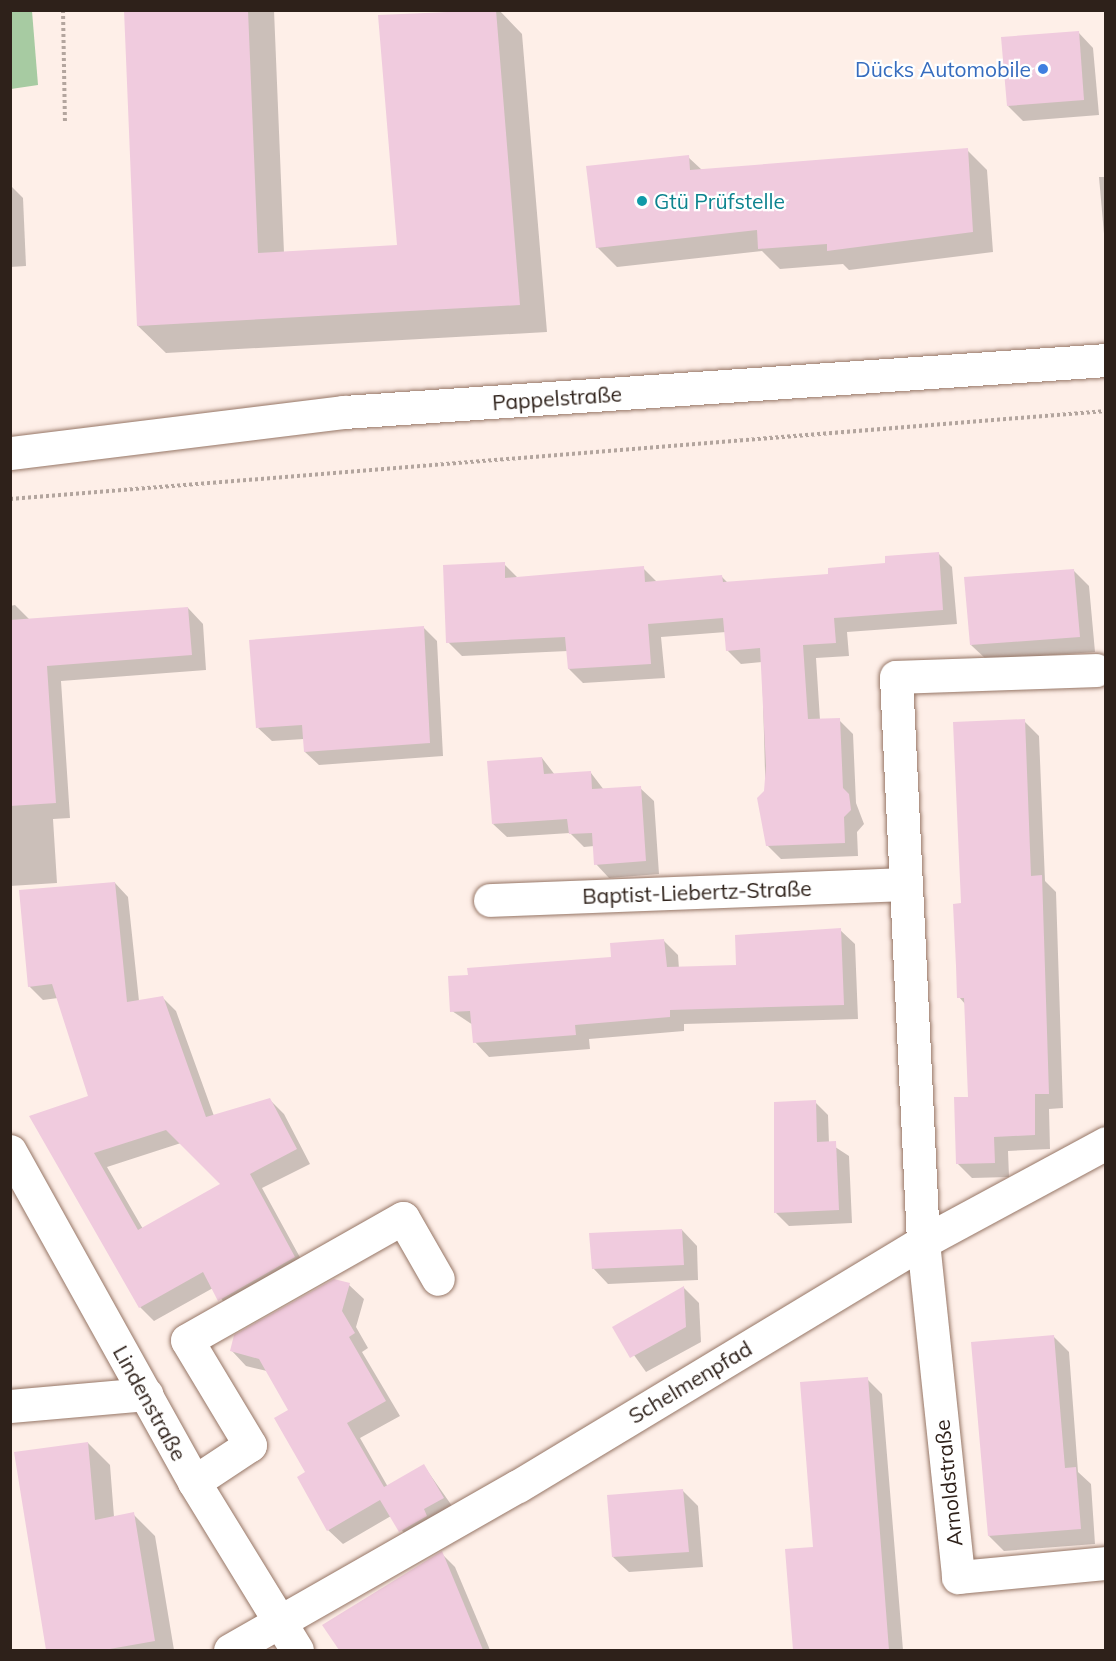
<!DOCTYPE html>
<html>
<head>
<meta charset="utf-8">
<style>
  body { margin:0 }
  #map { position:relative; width:1116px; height:1661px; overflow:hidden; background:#feefe8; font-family:Mulish,sans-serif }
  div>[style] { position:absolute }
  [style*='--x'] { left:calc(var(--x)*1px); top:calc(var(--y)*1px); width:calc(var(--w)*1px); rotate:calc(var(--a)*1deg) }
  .green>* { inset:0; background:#a7cba2 }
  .shadow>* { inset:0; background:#0003 }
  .building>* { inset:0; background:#f0cbde }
  .path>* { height:4px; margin-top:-2px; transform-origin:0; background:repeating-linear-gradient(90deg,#b3a59e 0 3px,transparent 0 6px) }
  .roads { filter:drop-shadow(0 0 2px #967666) drop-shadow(0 0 2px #967666) }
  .minor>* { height:33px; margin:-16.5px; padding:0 16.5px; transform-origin:16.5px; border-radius:16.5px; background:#fff }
  .major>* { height:33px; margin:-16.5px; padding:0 16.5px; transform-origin:16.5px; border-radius:16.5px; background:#fff }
  .dots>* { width:16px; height:16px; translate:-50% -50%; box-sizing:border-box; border:3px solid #fff; border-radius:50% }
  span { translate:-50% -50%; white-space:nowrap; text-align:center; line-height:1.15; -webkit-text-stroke:4.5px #fff; paint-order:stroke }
  .shop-label { font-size:21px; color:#366cbe }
  .right { translate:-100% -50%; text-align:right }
  .culture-label { font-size:21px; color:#0d838f }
  .left { translate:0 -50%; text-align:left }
  .street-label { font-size:21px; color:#2e211a }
  .frame { position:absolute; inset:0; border:12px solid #2e211a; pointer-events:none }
</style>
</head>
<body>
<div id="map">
  <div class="green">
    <div style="clip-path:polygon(10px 11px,32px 11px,38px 85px,11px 89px)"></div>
  </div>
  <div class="shadow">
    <div style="clip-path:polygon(125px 10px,274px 10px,284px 253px,399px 246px,380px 16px,499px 10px,522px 34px,547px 332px,166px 353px,138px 326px)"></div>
    <div style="clip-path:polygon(1078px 32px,1093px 48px,1099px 115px,1023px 121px,1008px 106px)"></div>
    <div style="clip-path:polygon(967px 150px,987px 170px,993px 252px,849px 270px,843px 264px,780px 269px,762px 251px,617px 267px,597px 247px,688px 157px,702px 170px)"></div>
    <div style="clip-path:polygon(1099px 177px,1106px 177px,1106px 236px,1104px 234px)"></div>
    <div style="clip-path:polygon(10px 185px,23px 198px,26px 266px,10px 267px)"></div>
    <div style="clip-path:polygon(938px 553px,952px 567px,957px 624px,847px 632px,849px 656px,816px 658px,820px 720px,839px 720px,853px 734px,856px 803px,864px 824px,857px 832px,858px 856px,781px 859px,767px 845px,762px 662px,741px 664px,727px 650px,726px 632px,661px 637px,665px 678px,583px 683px,569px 669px,568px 651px,462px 656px,448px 642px,504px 564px,519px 579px,643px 568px,658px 583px,722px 577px,728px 583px,830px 575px)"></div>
    <div style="clip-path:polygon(1073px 570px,1089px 586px,1095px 652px,987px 660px,971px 645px)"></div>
    <div style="clip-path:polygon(15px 605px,30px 620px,188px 608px,203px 624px,206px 670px,61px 681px,70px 818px,53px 819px,57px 883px,10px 886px,10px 606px)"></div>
    <div style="clip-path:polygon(423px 627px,437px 641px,443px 756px,319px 765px,305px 752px,304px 739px,272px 741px,258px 728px)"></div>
    <div style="clip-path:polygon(1024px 721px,1039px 736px,1045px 881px,1056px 892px,1063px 1108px,1049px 1109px,1050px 1149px,1008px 1151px,1009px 1177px,972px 1178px,957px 1163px,969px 1098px,966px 1005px,959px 997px,962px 905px)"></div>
    <div style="clip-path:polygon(542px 758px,555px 775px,591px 773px,604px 790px,640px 788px,654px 801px,659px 874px,609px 878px,596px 864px,594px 846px,584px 847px,570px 833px,507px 837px,493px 824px)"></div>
    <div style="clip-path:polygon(evenodd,115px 883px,128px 897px,139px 1001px,162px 997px,176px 1011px,214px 1116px,270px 1100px,284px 1114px,310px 1164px,262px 1188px,308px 1272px,233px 1314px,213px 1288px,154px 1321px,140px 1307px,31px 1116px,90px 1097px,58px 998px,43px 1000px,29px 986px,115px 883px,181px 1143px,222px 1185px,143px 1229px,107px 1167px,181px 1143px)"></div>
    <div style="clip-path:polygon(840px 930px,855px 944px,858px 1019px,684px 1024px,684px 1031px,589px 1039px,590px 1049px,489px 1057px,475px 1042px,473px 1025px,452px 1011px,664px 941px,678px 955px,679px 969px,738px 967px)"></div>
    <div style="clip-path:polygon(815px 1102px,828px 1115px,829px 1143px,849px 1156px,852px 1223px,789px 1226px,776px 1213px)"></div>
    <div style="clip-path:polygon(682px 1230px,697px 1246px,698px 1280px,608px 1284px,593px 1268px)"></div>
    <div style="clip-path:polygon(349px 1285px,364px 1299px,356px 1327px,368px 1348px,362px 1352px,400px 1416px,360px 1438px,388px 1487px,424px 1466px,457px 1513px,414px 1546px,391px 1516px,343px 1544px,328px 1530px,290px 1411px,267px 1371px,246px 1366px,232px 1351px)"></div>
    <div style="clip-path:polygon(684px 1288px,699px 1303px,701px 1342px,646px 1372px,614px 1327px)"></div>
    <div style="clip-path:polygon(1053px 1336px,1069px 1352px,1078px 1472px,1091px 1484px,1095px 1544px,1004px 1551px,989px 1536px)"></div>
    <div style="clip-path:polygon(867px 1379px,882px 1394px,903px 1650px,794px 1650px,786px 1551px,815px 1548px)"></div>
    <div style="clip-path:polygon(88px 1443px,110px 1465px,114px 1517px,133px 1514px,155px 1536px,174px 1650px,48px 1650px,16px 1453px)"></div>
    <div style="clip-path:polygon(683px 1491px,698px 1506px,703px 1567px,629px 1572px,613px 1557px)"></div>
    <div style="clip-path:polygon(441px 1553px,455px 1567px,490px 1650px,341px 1650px,325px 1625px)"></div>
  </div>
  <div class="building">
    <div style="clip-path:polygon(124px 10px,248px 10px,258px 253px,397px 245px,378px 15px,496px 10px,520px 305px,137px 326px)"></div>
    <div style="clip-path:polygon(1079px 31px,1084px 100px,1007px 106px,1001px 37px)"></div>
    <div style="clip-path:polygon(968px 148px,973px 232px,827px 251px,827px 244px,758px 249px,757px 230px,596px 248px,586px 166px,689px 155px,690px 170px)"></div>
    <div style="clip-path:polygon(939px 552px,943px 610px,834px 618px,836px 643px,803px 645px,808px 719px,840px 718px,843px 788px,849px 794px,851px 810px,844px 817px,845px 843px,766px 846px,757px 798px,764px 791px,766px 766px,760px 648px,726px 651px,723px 618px,648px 624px,651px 664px,568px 669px,565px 637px,446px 643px,443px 565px,505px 562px,505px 578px,644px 566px,645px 582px,722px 575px,723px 582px,828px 574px,828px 568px,885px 563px,885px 556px)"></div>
    <div style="clip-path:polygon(1074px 569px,1080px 637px,970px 645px,964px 577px)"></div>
    <div style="clip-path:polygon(188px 607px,192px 655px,47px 666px,56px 803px,10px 806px,10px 620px)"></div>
    <div style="clip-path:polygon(424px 626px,430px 743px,304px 752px,302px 725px,256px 728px,249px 640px)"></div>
    <div style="clip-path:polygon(1025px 719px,1031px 876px,1042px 875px,1049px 1094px,1035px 1094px,1035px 1135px,994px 1137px,995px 1163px,956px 1164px,954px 1097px,968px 1097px,964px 998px,957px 998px,956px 966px,953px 904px,961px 903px,953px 722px)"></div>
    <div style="clip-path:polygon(542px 757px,544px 774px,591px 771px,592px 789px,641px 786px,646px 861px,594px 865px,592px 833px,569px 834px,567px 819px,492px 824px,487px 761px)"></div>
    <div style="clip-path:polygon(evenodd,115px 882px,127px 1002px,163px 996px,206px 1117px,270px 1098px,297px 1149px,250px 1174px,295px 1257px,218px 1301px,203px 1272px,139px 1308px,29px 1116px,88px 1096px,52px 984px,28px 987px,19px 890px,115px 882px,166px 1130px,220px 1184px,138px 1230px,94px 1153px,166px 1130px)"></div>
    <div style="clip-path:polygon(841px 928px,844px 1005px,670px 1010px,670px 1017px,575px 1025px,576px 1035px,473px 1043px,470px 1011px,450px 1012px,448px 976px,468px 975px,467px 968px,611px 957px,610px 943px,664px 939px,667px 967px,736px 965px,735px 935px)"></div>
    <div style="clip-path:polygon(816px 1100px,817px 1142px,836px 1141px,839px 1210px,774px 1213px,774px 1102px)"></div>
    <div style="clip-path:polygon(682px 1229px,684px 1265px,592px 1269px,589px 1233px)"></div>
    <div style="clip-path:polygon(334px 1279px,350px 1283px,342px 1311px,355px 1333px,349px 1337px,386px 1401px,347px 1423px,384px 1487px,424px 1464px,444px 1498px,424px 1509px,427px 1516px,399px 1532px,380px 1500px,327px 1531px,297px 1477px,305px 1472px,274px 1418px,288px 1410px,259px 1359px,230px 1351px,234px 1335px)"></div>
    <div style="clip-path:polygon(684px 1286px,686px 1327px,630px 1358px,612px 1327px)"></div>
    <div style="clip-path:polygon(1054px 1335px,1065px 1468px,1076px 1467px,1081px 1529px,988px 1536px,971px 1342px)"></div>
    <div style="clip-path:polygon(868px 1377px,889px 1650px,793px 1650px,785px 1549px,813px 1547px,800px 1382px)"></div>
    <div style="clip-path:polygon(88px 1442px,95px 1520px,134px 1512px,155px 1641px,104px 1650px,46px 1650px,14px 1452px)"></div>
    <div style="clip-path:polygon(683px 1489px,689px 1552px,612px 1557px,607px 1495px)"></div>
    <div style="clip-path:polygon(442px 1551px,483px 1650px,339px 1650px,322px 1625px)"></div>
  </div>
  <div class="path">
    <div style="--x:63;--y:10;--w:113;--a:89"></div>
    <div style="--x:10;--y:499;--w:1100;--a:-4.59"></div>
  </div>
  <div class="roads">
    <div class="minor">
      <div style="--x:1096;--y:670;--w:200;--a:178"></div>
      <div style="--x:896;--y:677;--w:566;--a:87.26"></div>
      <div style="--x:923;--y:1242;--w:337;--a:84"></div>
      <div style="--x:958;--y:1577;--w:149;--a:-5.4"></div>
      <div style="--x:490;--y:900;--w:413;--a:-2.2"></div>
      <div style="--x:10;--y:1151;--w:379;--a:60.9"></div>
      <div style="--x:194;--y:1482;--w:197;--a:58.5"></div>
      <div style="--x:10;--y:1406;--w:137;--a:-5"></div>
      <div style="--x:194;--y:1482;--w:67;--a:-33.5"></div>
      <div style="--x:250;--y:1445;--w:122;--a:-121"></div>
      <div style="--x:187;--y:1340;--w:248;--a:-29.5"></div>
      <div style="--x:403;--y:1218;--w:70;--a:60.2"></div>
      <div style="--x:230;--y:1650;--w:331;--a:-29.7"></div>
      <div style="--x:518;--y:1486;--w:473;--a:-31.1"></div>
      <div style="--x:923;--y:1242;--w:208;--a:-28.4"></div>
    </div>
    <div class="major">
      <div style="--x:10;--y:453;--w:337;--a:-7"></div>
      <div style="--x:344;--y:412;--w:764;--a:-3.9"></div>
    </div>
  </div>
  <div class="dots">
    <div style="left:1043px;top:69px;background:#3f7fe0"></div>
    <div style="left:642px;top:201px;background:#0f9aa8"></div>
  </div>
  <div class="shop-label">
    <span class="right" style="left:1031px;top:69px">Dücks Automobile</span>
  </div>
  <div class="culture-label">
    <span class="left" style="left:654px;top:201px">Gtü Prüfstelle</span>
  </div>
  <div class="street-label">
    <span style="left:557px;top:398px;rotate:-4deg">Pappelstraße</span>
    <span style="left:697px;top:892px;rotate:-2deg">Baptist-Liebertz-Straße</span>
    <span style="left:690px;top:1382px;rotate:-31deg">Schelmenpfad</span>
    <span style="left:150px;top:1403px;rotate:61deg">Lindenstraße</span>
    <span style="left:948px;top:1483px;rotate:-96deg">Arnoldstraße</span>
  </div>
  <div class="frame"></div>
</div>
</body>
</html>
